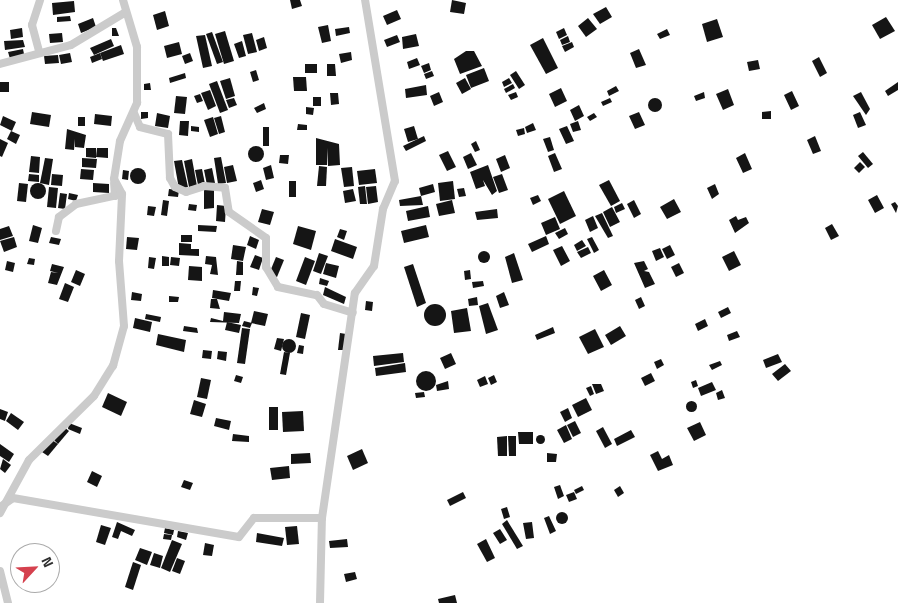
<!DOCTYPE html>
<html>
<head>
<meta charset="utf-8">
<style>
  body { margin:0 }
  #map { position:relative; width:898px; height:603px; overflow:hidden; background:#fff; font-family:"Titillium Web",sans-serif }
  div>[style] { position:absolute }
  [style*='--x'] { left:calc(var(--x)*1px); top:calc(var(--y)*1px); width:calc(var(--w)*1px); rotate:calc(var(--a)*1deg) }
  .building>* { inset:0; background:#151515 }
  .round { border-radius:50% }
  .minor>* { height:8px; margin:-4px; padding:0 4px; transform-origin:4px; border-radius:4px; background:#cbcbcb }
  span { translate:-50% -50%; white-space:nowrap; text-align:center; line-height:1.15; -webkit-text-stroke:5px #fff; paint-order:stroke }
  .north { position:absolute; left:10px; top:543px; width:50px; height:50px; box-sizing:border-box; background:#fff; border:1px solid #ababab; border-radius:50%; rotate:65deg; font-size:14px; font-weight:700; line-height:20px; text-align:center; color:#2e2e2e }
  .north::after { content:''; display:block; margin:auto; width:18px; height:22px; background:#d5414e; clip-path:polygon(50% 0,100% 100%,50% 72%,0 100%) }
</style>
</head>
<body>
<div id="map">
  <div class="building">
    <div style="clip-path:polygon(290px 0,300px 0,302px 6px,292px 9px)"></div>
    <div style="clip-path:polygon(452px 0,466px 3px,464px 14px,450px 12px)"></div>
    <div style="clip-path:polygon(74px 1px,75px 12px,53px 15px,52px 3px)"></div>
    <div style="clip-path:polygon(606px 7px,612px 17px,600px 24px,593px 14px)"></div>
    <div style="clip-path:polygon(397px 10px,401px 19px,387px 25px,383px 16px)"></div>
    <div style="clip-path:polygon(165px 11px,169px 26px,157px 30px,153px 15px)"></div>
    <div style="clip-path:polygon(70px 16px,71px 21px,57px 22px,57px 17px)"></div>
    <div style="clip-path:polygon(886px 17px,895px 31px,880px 39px,872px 25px)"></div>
    <div style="clip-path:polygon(93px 18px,96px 27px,81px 33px,78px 24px)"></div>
    <div style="clip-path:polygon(588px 18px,597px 29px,586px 37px,578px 26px)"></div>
    <div style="clip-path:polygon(717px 19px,723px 37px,707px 42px,702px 24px)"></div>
    <div style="clip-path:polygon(328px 25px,331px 41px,322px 43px,318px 27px)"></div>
    <div style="clip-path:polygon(349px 27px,350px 33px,336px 36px,335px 29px)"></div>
    <div style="clip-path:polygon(22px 28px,23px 37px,11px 39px,10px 30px)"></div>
    <div style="clip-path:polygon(112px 28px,116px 28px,119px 36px,112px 36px)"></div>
    <div style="clip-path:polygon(564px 28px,567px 35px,559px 39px,556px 32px)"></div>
    <div style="clip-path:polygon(667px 29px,670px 35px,660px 39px,657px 34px)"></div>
    <div style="clip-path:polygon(225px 31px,234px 61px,224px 64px,215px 34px)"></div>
    <div style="clip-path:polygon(212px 32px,223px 62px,217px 64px,206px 34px)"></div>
    <div style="clip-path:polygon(62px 33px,63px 42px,50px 43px,49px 34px)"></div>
    <div style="clip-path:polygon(252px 33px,257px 52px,248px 54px,243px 35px)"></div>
    <div style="clip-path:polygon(416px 34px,419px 46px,403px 49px,402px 37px)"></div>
    <div style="clip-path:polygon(205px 35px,212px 66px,203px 68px,196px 36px)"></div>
    <div style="clip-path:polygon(397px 35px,400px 42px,387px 47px,384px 40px)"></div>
    <div style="clip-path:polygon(568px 36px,570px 42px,562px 45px,560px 40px)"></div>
    <div style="clip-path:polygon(264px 37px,267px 48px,259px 51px,256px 40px)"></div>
    <div style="clip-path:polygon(543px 38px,558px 68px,546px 74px,530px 45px)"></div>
    <div style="clip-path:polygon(111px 39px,114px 46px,94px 55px,90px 48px)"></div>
    <div style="clip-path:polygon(23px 40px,25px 47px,5px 50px,4px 41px)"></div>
    <div style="clip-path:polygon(242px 41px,246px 56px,239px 58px,234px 44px)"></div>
    <div style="clip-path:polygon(179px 42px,182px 54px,167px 58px,164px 46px)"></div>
    <div style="clip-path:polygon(572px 42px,574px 47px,565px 52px,562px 46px)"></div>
    <div style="clip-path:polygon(121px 45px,124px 54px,103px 61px,100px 53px)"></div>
    <div style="clip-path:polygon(23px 49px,25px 59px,11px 62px,8px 52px)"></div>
    <div style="clip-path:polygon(639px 49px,646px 65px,636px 68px,630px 53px)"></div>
    <div style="clip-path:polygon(466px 51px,474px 51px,482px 66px,460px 74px,454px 59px)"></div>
    <div style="clip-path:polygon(351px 52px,352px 60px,341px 63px,339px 54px)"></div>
    <div style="clip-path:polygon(70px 53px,72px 62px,61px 64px,59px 55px)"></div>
    <div style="clip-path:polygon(100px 53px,102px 59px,92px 63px,90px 57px)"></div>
    <div style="clip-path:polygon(190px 53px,193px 61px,185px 64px,182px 56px)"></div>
    <div style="clip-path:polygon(58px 55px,59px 63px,45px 64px,44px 56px)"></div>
    <div style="clip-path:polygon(819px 57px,827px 73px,820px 77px,812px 61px)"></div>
    <div style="clip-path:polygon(417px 58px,420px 65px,409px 69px,407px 62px)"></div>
    <div style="clip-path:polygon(758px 60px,760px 69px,749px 71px,747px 62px)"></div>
    <div style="clip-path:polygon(429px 63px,431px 70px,424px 73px,421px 66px)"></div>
    <div style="clip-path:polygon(305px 64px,317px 64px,317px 73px,305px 73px)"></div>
    <div style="clip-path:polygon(327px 64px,335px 64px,336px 76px,327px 76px)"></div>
    <div style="clip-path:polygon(484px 68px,489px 81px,471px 88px,466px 75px)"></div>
    <div style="clip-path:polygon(256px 70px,259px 80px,253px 82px,250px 72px)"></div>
    <div style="clip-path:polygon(432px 71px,434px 76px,426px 79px,424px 74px)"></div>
    <div style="clip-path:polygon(516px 71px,525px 85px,519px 89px,510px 75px)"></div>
    <div style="clip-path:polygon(185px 73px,186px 78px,170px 83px,169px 78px)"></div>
    <div style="clip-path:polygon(293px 77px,306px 77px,307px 91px,294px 91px)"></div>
    <div style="clip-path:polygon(230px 78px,235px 96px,226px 99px,220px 81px)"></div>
    <div style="clip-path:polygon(465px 78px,471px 89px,462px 94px,456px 83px)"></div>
    <div style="clip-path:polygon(509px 78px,512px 83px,504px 87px,502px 82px)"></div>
    <div style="clip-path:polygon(217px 81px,228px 110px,220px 113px,209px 84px)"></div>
    <div style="clip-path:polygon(0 82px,9px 82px,9px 92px,0 92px)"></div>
    <div style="clip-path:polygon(898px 82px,898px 90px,888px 96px,885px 91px)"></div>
    <div style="clip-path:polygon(150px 83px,151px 90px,144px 90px,144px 84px)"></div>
    <div style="clip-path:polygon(513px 84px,515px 88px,506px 93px,504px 89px)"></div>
    <div style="clip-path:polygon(426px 85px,427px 95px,406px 98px,405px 89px)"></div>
    <div style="clip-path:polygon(616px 86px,619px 91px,609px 96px,607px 91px)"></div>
    <div style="clip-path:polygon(561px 88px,567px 101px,555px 107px,549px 94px)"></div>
    <div style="clip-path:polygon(728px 89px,734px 105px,723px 110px,716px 94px)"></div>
    <div style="clip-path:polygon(210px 90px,216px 106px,208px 110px,201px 93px)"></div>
    <div style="clip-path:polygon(792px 91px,799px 106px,791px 110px,784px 95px)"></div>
    <div style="clip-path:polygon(439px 92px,443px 102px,434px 106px,430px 96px)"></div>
    <div style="clip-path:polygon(516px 92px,518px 97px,511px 100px,508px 95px)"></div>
    <div style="clip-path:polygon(704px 92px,705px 98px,696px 101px,694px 96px)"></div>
    <div style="clip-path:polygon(861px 92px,870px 109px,866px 115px,853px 96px)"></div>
    <div style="clip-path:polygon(330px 93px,338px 93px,339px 104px,331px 105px)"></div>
    <div style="clip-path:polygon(200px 94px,203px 101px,197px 103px,194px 96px)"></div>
    <div style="clip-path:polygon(176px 96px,187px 97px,185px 114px,174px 113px)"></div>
    <div style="clip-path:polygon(313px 97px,321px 97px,321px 106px,313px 106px)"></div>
    <div class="round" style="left:648px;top:98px;width:14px;height:14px"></div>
    <div style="clip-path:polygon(234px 98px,237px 105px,229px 108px,226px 100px)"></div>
    <div style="clip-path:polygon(610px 98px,612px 102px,603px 106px,601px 102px)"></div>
    <div style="clip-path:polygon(264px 103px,266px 109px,257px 113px,254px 108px)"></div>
    <div style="clip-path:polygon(579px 105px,584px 116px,575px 121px,570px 110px)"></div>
    <div style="clip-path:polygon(306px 107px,314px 108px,313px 115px,306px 114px)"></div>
    <div style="clip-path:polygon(771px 111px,771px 119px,762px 119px,762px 112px)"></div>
    <div style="clip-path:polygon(32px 112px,51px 115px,49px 127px,30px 124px)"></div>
    <div style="clip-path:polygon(141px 112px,148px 112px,148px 118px,141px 119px)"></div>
    <div style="clip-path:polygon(639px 112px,645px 125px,635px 129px,629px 116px)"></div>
    <div style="clip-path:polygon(860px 112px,866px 125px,858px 128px,853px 115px)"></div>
    <div style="clip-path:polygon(157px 113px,170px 116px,168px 128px,155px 126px)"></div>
    <div style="clip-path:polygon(594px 113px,597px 117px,590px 121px,587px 117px)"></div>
    <div style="clip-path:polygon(95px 114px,112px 116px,111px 126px,94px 124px)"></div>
    <div style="clip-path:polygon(3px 116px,16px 122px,12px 131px,0 125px)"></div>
    <div style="clip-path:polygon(221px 116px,225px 132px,219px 134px,214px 118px)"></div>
    <div style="clip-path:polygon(78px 117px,85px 117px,85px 126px,78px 126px)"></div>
    <div style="clip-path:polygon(213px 117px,218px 134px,210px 137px,204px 120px)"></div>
    <div style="clip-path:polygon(180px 121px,189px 121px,188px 136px,179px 135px)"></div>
    <div style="clip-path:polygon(578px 121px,581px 130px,573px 132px,570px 124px)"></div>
    <div style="clip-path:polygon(533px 123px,536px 130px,527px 133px,525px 127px)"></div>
    <div style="clip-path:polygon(298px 124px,307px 125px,307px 130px,297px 130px)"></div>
    <div style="clip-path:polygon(191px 126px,199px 127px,199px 132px,191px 131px)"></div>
    <div style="clip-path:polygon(414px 126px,418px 139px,408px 142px,404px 129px)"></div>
    <div style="clip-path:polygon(567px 126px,574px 141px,566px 144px,559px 129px)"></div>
    <div style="clip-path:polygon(263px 127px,269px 127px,269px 146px,263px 146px)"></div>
    <div style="clip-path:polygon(524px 128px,525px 134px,518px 136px,516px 130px)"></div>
    <div style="clip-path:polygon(67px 129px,86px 135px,84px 148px,75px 147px,75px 139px,74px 150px,65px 149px)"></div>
    <div style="clip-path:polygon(11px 131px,20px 135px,16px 144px,7px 139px)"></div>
    <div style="clip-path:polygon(424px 136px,426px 141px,406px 151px,403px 146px)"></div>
    <div style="clip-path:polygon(815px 136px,821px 151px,813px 154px,807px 140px)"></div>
    <div style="clip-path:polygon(550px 137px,554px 150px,548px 152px,543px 139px)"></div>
    <div style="clip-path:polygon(316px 138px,339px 144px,340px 165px,328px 166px,327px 148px,327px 165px,316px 165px)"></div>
    <div style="clip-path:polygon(0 139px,8px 143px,2px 157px,0 156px)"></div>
    <div style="clip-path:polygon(476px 141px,480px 150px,475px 152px,471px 144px)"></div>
    <div class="round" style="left:248px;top:146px;width:16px;height:16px"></div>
    <div style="clip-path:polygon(86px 148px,96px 148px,96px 158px,86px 157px)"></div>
    <div style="clip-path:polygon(97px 148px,108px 148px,108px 158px,96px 157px)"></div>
    <div style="clip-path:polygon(448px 151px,456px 167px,447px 171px,439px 155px)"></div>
    <div style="clip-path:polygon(863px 152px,873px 164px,868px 168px,858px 156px)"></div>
    <div style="clip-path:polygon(471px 153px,477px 165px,468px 169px,463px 157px)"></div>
    <div style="clip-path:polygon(555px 153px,562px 169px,554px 172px,548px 156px)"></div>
    <div style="clip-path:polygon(745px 153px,752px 169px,743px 173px,736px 158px)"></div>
    <div style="clip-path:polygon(280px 155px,289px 155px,288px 164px,279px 163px)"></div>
    <div style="clip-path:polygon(505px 155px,510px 168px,501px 172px,496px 159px)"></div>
    <div style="clip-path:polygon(31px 156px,40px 157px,39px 173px,29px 172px)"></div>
    <div style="clip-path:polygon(221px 157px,226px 183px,218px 184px,214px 158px)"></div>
    <div style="clip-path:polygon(45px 158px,53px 159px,49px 185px,40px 183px)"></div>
    <div style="clip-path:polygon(82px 158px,97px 159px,96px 168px,82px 167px)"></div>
    <div style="clip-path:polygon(192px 159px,197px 186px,189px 187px,184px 161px)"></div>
    <div style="clip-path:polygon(182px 160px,188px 187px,179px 189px,174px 161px)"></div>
    <div style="clip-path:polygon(860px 162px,865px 167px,859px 173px,854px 168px)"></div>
    <div style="clip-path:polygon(233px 165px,237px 181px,227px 183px,224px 167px)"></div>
    <div style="clip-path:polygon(271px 165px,274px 178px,266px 180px,263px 168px)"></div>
    <div style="clip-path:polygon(488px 165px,497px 191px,492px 195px,483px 180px,485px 186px,476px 189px,470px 172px)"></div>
    <div style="clip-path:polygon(319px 166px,327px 167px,326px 186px,317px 186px)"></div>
    <div style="clip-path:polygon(352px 167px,354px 186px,344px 187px,341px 168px)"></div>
    <div class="round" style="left:130px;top:168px;width:16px;height:16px"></div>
    <div style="clip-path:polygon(212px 168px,215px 183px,207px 185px,204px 170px)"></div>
    <div style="clip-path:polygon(81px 169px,94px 170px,93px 180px,80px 179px)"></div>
    <div style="clip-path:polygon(202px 169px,205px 184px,198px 185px,195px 170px)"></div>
    <div style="clip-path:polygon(375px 169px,377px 183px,359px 185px,357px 171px)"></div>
    <div style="clip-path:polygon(123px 170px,129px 171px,128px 180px,122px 179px)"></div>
    <div style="clip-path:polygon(29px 174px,39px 175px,39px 182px,28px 181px)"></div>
    <div style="clip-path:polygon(52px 174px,63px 175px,62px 186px,51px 185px)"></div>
    <div style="clip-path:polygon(502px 174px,508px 190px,499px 193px,493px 177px)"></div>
    <div style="clip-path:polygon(261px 180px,264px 189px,256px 192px,253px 183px)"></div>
    <div style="clip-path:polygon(609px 180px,620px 201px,611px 206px,599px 185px)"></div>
    <div style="clip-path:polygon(289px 181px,296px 181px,296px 197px,289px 197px)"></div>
    <div style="clip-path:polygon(453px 181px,455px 199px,440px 201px,438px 183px)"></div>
    <div style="clip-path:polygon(19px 183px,28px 184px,26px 202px,17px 201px)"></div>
    <div style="clip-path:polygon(93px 183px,109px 184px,109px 193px,93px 192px)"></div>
    <div class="round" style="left:30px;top:183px;width:16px;height:16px"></div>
    <div style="clip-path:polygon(433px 184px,435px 192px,421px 196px,419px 188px)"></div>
    <div style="clip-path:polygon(715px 184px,719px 194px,712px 199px,707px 188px)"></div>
    <div style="clip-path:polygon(365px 186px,367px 204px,360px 204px,358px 187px)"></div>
    <div style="clip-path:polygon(376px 186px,378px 202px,368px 204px,366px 187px)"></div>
    <div style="clip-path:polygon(49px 187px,58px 188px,56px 208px,47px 207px)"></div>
    <div style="clip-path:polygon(204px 188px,214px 188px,214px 208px,204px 209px)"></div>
    <div style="clip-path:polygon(464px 188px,466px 196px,459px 197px,457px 189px)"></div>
    <div style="clip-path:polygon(169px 189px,179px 190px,178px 197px,168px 196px)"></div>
    <div style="clip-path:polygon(353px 189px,356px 201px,345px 203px,343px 191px)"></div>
    <div style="clip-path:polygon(564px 191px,576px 216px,560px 224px,548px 199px)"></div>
    <div style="clip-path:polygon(60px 193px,67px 194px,65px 209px,58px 208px)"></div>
    <div style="clip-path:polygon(69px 193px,78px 195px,76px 201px,68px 199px)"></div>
    <div style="clip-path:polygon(538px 195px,541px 201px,533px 205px,530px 198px)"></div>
    <div style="clip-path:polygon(877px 195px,884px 208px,875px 213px,868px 200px)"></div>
    <div style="clip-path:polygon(421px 196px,423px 205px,400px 206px,399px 200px)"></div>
    <div style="clip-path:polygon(674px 199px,681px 212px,667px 219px,660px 207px)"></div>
    <div style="clip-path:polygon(163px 200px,169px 201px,167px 216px,161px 215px)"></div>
    <div style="clip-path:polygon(452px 200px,455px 213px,439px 216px,436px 204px)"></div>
    <div style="clip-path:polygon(634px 200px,641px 214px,634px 218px,627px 204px)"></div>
    <div style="clip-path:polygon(895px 202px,898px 206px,896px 213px,891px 204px)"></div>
    <div style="clip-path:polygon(622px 203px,625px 209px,616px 213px,614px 207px)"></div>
    <div style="clip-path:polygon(189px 204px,197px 205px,196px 211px,188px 210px)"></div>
    <div style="clip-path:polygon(217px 205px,226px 206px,225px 222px,216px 221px)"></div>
    <div style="clip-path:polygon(148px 206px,156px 207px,154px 216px,147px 215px)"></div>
    <div style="clip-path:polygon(428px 206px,430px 217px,408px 221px,406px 211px)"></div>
    <div style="clip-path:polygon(612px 207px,620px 222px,610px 227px,603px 212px)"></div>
    <div style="clip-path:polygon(262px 209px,274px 212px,270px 225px,258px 222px)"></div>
    <div style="clip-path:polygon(497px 209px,498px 218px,477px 220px,475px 212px)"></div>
    <div style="clip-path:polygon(602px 213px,613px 236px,608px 238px,595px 216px)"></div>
    <div style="clip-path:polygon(593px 216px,598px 228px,590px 232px,585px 220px)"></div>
    <div style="clip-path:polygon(736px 216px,738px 220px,746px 217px,749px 223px,735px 233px,729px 220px)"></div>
    <div style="clip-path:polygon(555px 217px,560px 229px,546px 235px,541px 223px)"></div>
    <div style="clip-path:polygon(832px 224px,839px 236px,831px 240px,825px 228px)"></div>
    <div style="clip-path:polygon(33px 225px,42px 228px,38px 243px,29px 241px)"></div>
    <div style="clip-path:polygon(198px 225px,217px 226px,216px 232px,198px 231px)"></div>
    <div style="clip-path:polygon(426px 225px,429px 237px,404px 243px,401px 231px)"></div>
    <div style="clip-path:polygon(9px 226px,13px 236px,0 240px,0 229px)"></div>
    <div style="clip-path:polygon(298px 226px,316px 231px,311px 250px,293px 244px)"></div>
    <div style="clip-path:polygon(565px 228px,568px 234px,559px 239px,555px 233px)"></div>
    <div style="clip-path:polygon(340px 229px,347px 231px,344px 240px,337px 237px)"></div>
    <div style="clip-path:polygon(181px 235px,192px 235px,192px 242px,181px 242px)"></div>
    <div style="clip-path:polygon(250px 236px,259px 240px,256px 249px,247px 245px)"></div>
    <div style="clip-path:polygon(546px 236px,549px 244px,532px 252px,528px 244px)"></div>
    <div style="clip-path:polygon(14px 237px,17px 247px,4px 252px,0 241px)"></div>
    <div style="clip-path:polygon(51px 237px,61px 239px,59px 245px,49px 243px)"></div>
    <div style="clip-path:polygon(127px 237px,139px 238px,137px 250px,126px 249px)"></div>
    <div style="clip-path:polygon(592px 237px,599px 250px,594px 253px,587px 239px)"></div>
    <div style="clip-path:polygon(335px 239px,357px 247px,353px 259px,331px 251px)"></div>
    <div style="clip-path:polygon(582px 240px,586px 246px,577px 251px,574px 245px)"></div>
    <div style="clip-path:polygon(179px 243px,191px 244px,191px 249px,199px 249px,199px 256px,179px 255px)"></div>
    <div style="clip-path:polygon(233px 245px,246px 247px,243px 261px,231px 259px)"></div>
    <div style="clip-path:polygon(670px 245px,675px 255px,667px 259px,662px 249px)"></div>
    <div style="clip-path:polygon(562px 246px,570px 261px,561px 266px,553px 250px)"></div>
    <div style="clip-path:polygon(588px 247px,591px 253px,581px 258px,577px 252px)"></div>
    <div style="clip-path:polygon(660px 248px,664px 257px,656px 261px,652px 251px)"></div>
    <div style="clip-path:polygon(734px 251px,741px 265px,729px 271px,722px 257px)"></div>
    <div class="round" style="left:478px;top:251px;width:12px;height:12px"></div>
    <div style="clip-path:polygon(319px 253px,328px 256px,321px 274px,313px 271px)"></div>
    <div style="clip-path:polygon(514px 253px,523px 280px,512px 283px,505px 257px)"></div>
    <div style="clip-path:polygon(255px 255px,263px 258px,259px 270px,250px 267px)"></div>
    <div style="clip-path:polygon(162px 256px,169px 257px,169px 266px,162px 266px)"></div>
    <div style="clip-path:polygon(206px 256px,216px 257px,218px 275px,210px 274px,212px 265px,205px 264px)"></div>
    <div style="clip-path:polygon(149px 257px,156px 258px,154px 269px,148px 268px)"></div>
    <div style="clip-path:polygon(171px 257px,180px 258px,179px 266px,170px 265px)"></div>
    <div style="clip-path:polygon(276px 257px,284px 260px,277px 277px,269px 274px)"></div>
    <div style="clip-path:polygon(305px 257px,315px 261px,306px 285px,296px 281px)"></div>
    <div style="clip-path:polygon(29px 258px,35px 259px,34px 265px,27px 264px)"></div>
    <div style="clip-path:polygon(7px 261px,15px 263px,13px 272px,5px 270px)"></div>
    <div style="clip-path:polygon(237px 261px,243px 262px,243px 275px,236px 275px)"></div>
    <div style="clip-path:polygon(644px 261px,648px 269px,644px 271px,649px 272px,655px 284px,645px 288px,634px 263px)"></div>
    <div style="clip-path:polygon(326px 263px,339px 266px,336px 278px,323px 274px)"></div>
    <div style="clip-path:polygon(679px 263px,684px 273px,676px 277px,671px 267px)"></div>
    <div style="clip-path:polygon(52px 264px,64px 267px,57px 285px,48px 283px,51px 272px,58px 273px,50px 271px)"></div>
    <div style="clip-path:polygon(413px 264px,426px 303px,417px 307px,404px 267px)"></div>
    <div style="clip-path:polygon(189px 266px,202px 267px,202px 281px,188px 280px)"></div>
    <div style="clip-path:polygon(76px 270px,85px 274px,80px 286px,71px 282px)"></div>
    <div style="clip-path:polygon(470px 270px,471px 279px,465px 280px,464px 271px)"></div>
    <div style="clip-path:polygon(604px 270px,612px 285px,601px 291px,593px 276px)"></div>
    <div style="clip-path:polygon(320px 278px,329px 281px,327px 286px,319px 284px)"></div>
    <div style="clip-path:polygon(235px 281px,241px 281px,240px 291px,234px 291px)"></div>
    <div style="clip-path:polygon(483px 281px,484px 286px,473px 288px,472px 282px)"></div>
    <div style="clip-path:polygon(65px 283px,74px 287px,68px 302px,59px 299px)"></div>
    <div style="clip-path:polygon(253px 287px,259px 288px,257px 296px,252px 295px)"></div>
    <div style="clip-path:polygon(325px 287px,346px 297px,344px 304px,323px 295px)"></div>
    <div style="clip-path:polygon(213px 290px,231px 293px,229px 301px,212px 298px)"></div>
    <div style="clip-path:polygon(132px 292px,142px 294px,141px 301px,131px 300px)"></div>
    <div style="clip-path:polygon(504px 292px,509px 305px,500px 308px,496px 296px)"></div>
    <div style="clip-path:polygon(169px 296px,179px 297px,178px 302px,169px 302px)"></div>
    <div style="clip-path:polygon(477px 297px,478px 305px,469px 306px,468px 299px)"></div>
    <div style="clip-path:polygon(641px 297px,645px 306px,639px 309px,635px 300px)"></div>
    <div style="clip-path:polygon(211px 299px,217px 299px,220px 309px,210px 308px)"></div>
    <div style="clip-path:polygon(366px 301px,373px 302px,372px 311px,365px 310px)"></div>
    <div style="clip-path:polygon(488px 303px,498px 330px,486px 334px,479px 306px)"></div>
    <div class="round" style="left:424px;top:304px;width:22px;height:22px"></div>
    <div style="clip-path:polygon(728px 307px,731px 313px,721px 318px,718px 312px)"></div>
    <div style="clip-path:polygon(467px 308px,471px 331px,454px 333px,451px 311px)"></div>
    <div style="clip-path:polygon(254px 311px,268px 314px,265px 326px,251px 323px)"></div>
    <div style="clip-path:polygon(224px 312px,241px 314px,239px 323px,210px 322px,211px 318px,223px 321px)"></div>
    <div style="clip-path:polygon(301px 313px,310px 315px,305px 339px,296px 337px)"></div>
    <div style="clip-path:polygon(146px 314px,161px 317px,160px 322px,145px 319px)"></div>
    <div style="clip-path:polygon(135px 318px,152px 322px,150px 332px,133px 328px)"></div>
    <div style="clip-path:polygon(705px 319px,708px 326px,698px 331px,695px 324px)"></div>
    <div style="clip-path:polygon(244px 321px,252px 323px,250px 328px,242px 326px)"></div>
    <div style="clip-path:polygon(227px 322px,241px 325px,239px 333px,225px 330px)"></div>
    <div style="clip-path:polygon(184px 326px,197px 328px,198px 333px,183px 331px)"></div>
    <div style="clip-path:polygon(620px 326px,626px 336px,611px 345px,605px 335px)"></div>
    <div style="clip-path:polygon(553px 327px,555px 333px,537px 340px,535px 335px)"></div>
    <div style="clip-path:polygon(242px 328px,250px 329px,245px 364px,237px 363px)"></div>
    <div style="clip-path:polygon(595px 329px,604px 347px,588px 354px,579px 337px)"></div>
    <div style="clip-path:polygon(737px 331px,740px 337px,729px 341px,727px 335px)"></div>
    <div style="clip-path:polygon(340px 333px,346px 334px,344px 350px,338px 350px)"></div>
    <div style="clip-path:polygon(158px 334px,186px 340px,184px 352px,156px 345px)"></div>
    <div style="clip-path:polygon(277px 338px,284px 339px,281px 351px,274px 349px)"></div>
    <div class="round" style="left:282px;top:339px;width:14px;height:14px"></div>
    <div style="clip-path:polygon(299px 345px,304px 346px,303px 354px,297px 353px)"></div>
    <div style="clip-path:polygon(203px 350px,212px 351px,211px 359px,202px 358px)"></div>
    <div style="clip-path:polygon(218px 351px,227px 352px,226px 361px,217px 359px)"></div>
    <div style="clip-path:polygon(284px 352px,290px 353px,286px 375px,280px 374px)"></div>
    <div style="clip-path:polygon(403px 353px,404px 362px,374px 366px,373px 356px)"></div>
    <div style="clip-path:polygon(451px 353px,456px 364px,445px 369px,440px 358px)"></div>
    <div style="clip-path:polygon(778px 354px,782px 362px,766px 368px,763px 360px)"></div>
    <div style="clip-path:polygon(661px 359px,664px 365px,657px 369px,654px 362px)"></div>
    <div style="clip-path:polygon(720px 361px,722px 365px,712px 370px,709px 365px)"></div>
    <div style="clip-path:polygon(405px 363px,406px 372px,376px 376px,375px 368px)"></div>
    <div style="clip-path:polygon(785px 364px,791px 371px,778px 381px,772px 374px)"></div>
    <div class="round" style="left:416px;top:371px;width:20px;height:20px"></div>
    <div style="clip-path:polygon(651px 373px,655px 381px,645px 386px,641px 378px)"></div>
    <div style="clip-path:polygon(236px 375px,243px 377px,241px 383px,234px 381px)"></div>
    <div style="clip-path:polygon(494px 375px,497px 382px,491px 385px,488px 378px)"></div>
    <div style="clip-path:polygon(485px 376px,488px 384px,480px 387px,477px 380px)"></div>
    <div style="clip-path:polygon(201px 378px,211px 380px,207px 399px,197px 397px)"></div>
    <div style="clip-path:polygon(696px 380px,698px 386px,693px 388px,691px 382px)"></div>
    <div style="clip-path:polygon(448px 381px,449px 389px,437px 391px,436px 385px)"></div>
    <div style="clip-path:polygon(712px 382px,716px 390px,701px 396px,698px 388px)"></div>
    <div style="clip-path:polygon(592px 384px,601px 384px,604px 391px,596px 394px)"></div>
    <div style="clip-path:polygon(591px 386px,594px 394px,590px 396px,586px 388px)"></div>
    <div style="clip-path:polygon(722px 390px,725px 398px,718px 400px,716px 393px)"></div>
    <div style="clip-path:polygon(424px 392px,425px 397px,416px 398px,415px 393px)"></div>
    <div style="clip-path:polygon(108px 393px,127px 402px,121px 416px,102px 407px)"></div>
    <div style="clip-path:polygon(586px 398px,592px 410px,578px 417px,572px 405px)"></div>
    <div style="clip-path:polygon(194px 400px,206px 404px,202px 417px,190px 414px)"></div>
    <div class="round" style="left:685.5px;top:400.5px;width:11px;height:11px"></div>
    <div style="clip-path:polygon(269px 407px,278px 407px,278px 430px,269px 430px)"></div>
    <div style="clip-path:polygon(568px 408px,572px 418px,565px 422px,560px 412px)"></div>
    <div style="clip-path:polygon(0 409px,8px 412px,5px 421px,0 419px)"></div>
    <div style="clip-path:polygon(303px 411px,304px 431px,283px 432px,282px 412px)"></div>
    <div style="clip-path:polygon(11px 413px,24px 422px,18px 430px,6px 421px)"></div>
    <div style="clip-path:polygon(216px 418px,231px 421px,229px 430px,214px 426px)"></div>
    <div style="clip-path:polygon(575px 421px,581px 433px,573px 437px,567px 425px)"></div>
    <div style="clip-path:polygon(700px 422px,706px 435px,694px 441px,687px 428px)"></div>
    <div style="clip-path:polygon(69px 423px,82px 428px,80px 434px,68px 429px)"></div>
    <div style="clip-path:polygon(566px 425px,572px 439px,564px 443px,557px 430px)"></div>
    <div style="clip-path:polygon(64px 427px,69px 431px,58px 444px,54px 440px)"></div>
    <div style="clip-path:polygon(603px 427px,612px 444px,605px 448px,596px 431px)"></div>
    <div style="clip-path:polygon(631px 430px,635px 437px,617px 446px,614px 439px)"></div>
    <div style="clip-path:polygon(518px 432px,533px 432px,533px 444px,519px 444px)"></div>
    <div style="clip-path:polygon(233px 434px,249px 436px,249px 442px,232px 441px)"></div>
    <div class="round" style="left:535.5px;top:434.5px;width:9px;height:9px"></div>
    <div style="clip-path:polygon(507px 436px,507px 456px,498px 456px,497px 437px)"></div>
    <div style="clip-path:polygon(508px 436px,516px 436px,516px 456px,509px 456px)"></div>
    <div style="clip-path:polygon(52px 440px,58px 444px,48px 456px,42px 452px)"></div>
    <div style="clip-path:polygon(0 444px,14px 454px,9px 462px,0 456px)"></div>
    <div style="clip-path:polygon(362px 449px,368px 463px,353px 470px,347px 456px)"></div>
    <div style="clip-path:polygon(658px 451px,662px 459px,669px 455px,673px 465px,658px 471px,650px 455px)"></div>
    <div style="clip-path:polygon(310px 453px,311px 463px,291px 464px,291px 454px)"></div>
    <div style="clip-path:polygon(547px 453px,557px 454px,556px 462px,547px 462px)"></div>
    <div style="clip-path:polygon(3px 459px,11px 465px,5px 473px,0 469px)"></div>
    <div style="clip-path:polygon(289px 466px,290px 478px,272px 480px,270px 468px)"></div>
    <div style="clip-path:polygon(92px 471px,102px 476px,97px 487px,87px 482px)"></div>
    <div style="clip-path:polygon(184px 480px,193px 483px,190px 490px,181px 487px)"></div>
    <div style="clip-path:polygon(560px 485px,564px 496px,558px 499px,554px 487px)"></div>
    <div style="clip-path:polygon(582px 486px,584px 490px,576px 494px,574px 490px)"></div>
    <div style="clip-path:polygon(620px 486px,624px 493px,618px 497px,614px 490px)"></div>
    <div style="clip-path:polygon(463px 492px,466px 498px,450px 506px,447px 500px)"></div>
    <div style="clip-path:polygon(574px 492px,577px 499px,569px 502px,566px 495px)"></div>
    <div style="clip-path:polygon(507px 507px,510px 517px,504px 519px,501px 509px)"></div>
    <div class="round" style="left:556px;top:512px;width:12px;height:12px"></div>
    <div style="clip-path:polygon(549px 516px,556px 531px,550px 534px,544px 518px)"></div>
    <div style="clip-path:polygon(507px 520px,523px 546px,517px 549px,502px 524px)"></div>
    <div style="clip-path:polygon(117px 522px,135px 530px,132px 536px,121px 531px,118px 539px,112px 537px)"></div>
    <div style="clip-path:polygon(532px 522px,534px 538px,526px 539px,523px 523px)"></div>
    <div style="clip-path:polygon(101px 525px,111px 528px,105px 545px,96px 542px)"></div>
    <div style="clip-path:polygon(297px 526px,299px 544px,287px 545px,285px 527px)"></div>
    <div style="clip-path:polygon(165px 528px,174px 530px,173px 535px,164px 533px)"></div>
    <div style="clip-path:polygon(500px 529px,507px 540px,500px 544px,493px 533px)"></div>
    <div style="clip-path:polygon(178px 531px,188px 533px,186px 540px,177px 537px)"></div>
    <div style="clip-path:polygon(257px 533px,284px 538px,282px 546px,256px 542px)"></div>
    <div style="clip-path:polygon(164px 534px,172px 535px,171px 540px,163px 539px)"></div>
    <div style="clip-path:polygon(347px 539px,348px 547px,330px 548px,329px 541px)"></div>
    <div style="clip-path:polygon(486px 539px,495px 558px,487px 562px,477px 544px)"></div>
    <div style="clip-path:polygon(172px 540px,182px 544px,170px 572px,161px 568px)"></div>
    <div style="clip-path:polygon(205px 543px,214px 545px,212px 556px,203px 555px)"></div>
    <div style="clip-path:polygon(140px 548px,152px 552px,147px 565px,135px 560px)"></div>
    <div style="clip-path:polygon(154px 553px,163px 556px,160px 568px,150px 565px)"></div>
    <div style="clip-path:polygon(177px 558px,185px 561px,180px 574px,172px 571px)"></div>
    <div style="clip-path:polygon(133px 562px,141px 565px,133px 590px,125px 587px)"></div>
    <div style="clip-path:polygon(355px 572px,357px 579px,346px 582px,344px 574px)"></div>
    <div style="clip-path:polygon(455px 595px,457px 603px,439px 603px,438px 599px)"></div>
  </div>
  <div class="minor">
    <div style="--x:39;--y:51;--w:27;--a:-105"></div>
    <div style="--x:32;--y:25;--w:26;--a:-72"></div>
    <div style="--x:0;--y:64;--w:73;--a:-15"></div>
    <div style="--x:71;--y:45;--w:64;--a:-31"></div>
    <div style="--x:134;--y:113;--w:15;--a:67"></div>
    <div style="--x:140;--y:127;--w:29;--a:14"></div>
    <div style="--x:168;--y:134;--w:44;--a:87.4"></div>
    <div style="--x:170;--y:178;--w:10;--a:61"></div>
    <div style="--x:175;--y:187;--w:12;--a:24"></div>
    <div style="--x:186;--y:192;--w:19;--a:-18"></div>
    <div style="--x:204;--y:186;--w:21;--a:5"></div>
    <div style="--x:225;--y:188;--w:24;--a:81"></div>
    <div style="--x:229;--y:212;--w:45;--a:35.1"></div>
    <div style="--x:266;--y:238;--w:29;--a:90"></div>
    <div style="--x:266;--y:267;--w:23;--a:59"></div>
    <div style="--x:278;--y:287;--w:40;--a:12"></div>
    <div style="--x:317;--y:295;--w:11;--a:52"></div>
    <div style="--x:324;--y:304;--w:30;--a:17"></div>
    <div style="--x:56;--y:231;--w:14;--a:-78"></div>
    <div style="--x:59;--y:217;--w:21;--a:-37"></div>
    <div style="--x:76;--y:204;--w:40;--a:-12"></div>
    <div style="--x:115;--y:196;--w:13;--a:-94"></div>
    <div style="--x:3;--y:505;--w:12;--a:-35"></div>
    <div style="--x:13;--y:498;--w:229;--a:9.8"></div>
    <div style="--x:239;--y:537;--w:24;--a:-52"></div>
    <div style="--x:254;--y:518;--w:68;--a:0"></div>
    <div style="--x:0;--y:513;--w:60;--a:-61.3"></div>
    <div style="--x:29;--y:460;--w:91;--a:-44.6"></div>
    <div style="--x:94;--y:396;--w:36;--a:-58"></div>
    <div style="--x:113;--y:366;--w:41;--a:-74.6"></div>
    <div style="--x:124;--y:326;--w:65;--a:-94.4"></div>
    <div style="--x:119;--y:261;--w:67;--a:-87.4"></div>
    <div style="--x:122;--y:194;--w:17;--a:-118"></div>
    <div style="--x:114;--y:179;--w:38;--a:-81"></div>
    <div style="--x:120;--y:141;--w:42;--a:-65.9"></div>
    <div style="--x:137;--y:103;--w:56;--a:-90"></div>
    <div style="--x:137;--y:47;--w:49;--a:-106.6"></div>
    <div style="--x:0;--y:571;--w:33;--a:76"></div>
    <div style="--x:320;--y:603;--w:85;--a:-88.7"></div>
    <div style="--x:322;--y:518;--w:227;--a:-81.7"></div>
    <div style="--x:355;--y:293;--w:33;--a:-55"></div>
    <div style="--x:374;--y:266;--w:58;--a:-81"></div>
    <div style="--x:383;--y:209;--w:30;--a:-67"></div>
    <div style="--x:395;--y:181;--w:183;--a:-99.4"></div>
  </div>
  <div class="north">N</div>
</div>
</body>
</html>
